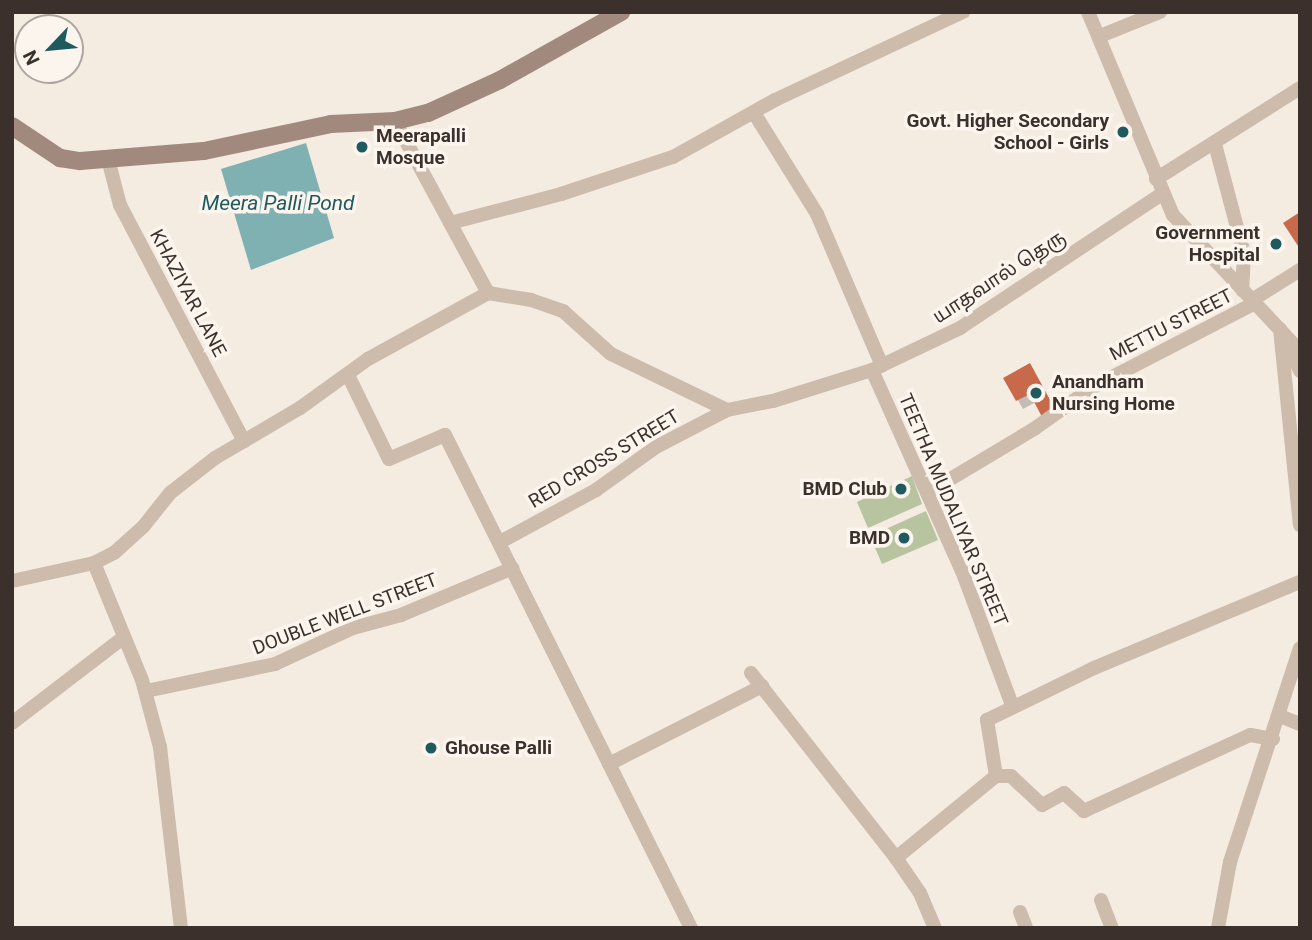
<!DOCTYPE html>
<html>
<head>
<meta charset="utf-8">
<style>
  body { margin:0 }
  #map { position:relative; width:1312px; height:940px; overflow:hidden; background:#f4ebe1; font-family:Roboto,"Noto Sans Tamil",sans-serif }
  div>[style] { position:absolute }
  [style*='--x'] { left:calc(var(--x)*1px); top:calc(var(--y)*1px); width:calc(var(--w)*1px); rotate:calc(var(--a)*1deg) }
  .green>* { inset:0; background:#b8c4a0 }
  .water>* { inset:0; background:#7fb0b2 }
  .shadow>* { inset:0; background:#0003 }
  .building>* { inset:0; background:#c8694b }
  .street>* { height:14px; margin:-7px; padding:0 7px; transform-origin:7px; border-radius:7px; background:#cdbbac }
  .secondary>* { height:18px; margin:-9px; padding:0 9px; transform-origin:9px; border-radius:9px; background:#a18a7d }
  .dots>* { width:19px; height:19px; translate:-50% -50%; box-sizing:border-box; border:4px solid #fbf5ee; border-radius:50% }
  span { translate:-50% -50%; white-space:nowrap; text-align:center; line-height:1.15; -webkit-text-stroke:7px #fbf5ee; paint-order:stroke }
  .poi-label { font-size:19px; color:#3b302b; font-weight:700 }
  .right { translate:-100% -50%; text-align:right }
  .left { translate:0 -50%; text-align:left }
  .street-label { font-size:19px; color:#3b302b }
  .water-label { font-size:21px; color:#1f5a5e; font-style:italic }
  .frame { position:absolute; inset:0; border:14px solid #3b302b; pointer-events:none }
  .north { position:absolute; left:14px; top:14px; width:70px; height:70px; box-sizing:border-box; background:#fbf5ee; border:2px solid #aea6a0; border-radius:50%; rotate:244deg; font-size:19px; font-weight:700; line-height:28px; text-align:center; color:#3b302b }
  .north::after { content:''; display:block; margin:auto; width:24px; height:32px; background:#1f5a5e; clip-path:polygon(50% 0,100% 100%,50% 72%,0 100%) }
</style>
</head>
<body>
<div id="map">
  <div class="green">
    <div style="clip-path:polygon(912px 476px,922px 504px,868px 528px,857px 502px)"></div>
    <div style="clip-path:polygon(926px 511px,938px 540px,882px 564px,870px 536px)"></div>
  </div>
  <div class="water">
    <div style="clip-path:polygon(306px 143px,334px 238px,251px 270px,221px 169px)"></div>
  </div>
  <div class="shadow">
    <div style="clip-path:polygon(1029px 366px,1036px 402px,1023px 409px,1006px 379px)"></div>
  </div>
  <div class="building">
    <div style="clip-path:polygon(1300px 212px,1300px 249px,1283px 223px)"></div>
    <div style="clip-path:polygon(1030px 363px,1055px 409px,1042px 417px,1030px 394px,1016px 401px,1003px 378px)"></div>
  </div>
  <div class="street">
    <div style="--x:1088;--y:12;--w:220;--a:67.3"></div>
    <div style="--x:1173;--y:215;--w:186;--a:47"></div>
    <div style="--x:1100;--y:36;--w:65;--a:-21.8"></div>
    <div style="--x:754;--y:113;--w:119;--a:58"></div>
    <div style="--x:817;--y:214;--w:165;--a:66.8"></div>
    <div style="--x:395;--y:121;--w:196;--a:61.6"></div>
    <div style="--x:1215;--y:144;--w:114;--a:75.2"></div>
    <div style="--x:1244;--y:254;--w:36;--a:93"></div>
    <div style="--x:108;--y:159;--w:48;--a:75.4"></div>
    <div style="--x:120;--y:205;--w:267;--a:62.3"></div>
    <div style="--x:1156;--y:179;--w:170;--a:-32.3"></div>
    <div style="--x:450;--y:223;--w:115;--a:-14.6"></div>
    <div style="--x:561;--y:194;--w:118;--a:-18.3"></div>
    <div style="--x:673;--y:157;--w:117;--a:-29.2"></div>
    <div style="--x:775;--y:100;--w:208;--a:-25.1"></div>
    <div style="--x:1252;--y:300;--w:57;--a:-32"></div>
    <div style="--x:1280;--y:329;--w:197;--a:84.2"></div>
    <div style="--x:1287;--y:343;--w:31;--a:65"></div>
    <div style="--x:872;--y:370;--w:226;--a:65.9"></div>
    <div style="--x:964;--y:576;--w:138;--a:69.6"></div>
    <div style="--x:348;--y:375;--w:93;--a:64"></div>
    <div style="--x:389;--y:459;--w:61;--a:-23.2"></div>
    <div style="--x:445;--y:435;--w:551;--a:63.48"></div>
    <div style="--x:927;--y:493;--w:125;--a:-30.9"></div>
    <div style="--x:1034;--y:429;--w:72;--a:-35.4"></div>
    <div style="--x:1093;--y:387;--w:182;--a:-27.4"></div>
    <div style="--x:500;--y:542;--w:109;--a:-28.4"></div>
    <div style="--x:596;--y:490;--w:74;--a:-35.6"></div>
    <div style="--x:656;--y:447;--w:80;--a:-27.5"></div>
    <div style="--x:727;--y:410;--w:47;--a:-11.1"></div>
    <div style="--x:773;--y:401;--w:104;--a:-17.4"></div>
    <div style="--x:872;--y:370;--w:98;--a:-25.5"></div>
    <div style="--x:960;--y:328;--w:242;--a:-33.6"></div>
    <div style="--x:94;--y:563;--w:126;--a:67.7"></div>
    <div style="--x:142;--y:680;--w:69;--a:75"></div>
    <div style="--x:160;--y:747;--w:182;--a:83.4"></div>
    <div style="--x:12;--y:581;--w:84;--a:-12.4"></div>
    <div style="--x:94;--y:563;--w:22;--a:-27"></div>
    <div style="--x:114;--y:553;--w:39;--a:-42"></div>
    <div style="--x:143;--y:527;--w:43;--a:-51.5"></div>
    <div style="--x:170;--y:493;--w:57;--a:-37.9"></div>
    <div style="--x:215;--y:458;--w:99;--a:-30.5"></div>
    <div style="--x:300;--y:408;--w:84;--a:-35.8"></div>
    <div style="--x:368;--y:359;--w:137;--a:-28.8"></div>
    <div style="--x:488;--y:293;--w:44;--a:9.2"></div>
    <div style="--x:531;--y:300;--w:34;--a:19"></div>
    <div style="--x:563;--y:311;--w:64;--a:41.9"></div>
    <div style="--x:611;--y:354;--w:129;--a:25.8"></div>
    <div style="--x:751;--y:673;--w:235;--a:51.9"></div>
    <div style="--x:896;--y:858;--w:42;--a:55.6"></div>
    <div style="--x:920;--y:893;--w:38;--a:67"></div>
    <div style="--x:146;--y:691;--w:132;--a:-11.8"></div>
    <div style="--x:275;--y:664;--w:86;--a:-24.8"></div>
    <div style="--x:353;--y:628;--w:50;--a:-15.2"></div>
    <div style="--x:401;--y:615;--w:121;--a:-22.8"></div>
    <div style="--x:1280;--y:716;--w:22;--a:22"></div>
    <div style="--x:12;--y:723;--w:141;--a:-37.5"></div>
    <div style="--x:1273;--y:739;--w:23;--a:-170"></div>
    <div style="--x:1250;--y:735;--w:183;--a:155.4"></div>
    <div style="--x:1084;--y:811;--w:27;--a:-138"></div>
    <div style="--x:1064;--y:793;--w:25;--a:151"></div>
    <div style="--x:1042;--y:805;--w:42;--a:-136.9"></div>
    <div style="--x:1011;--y:776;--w:15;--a:180"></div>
    <div style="--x:996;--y:776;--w:57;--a:-99.1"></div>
    <div style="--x:987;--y:720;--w:119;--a:-25.9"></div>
    <div style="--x:1094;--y:668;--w:223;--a:-22.7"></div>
    <div style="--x:609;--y:764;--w:172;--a:-27"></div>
    <div style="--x:896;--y:858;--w:129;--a:-39.4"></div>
    <div style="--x:1101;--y:900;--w:30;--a:69"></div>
    <div style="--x:1020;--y:912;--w:17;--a:69"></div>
    <div style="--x:1218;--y:928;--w:67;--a:-79.7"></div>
    <div style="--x:1230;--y:862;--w:225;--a:-71.9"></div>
  </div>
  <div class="secondary">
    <div style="--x:12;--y:126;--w:58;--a:33.7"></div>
    <div style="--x:60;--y:158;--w:20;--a:9"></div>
    <div style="--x:80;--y:161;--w:124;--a:-4.6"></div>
    <div style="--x:204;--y:151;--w:130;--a:-12"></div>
    <div style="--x:331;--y:124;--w:64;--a:-2.7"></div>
    <div style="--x:395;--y:121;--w:34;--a:-14"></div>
    <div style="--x:428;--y:113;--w:79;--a:-24.6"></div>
    <div style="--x:500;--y:80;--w:139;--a:-29.3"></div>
  </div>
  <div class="dots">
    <div style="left:1123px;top:132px;background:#1f5a5e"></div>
    <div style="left:362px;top:147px;background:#1f5a5e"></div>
    <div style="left:1276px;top:244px;background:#1f5a5e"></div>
    <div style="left:1036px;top:393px;background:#1f5a5e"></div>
    <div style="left:901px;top:489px;background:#1f5a5e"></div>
    <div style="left:904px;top:538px;background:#1f5a5e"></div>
    <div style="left:431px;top:748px;background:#1f5a5e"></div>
  </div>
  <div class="poi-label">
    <span class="right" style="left:1109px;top:132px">Govt. Higher Secondary<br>School - Girls</span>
    <span class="left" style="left:376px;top:147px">Meerapalli<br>Mosque</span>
    <span class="right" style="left:1260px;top:244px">Government<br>Hospital</span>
    <span class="left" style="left:1052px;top:393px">Anandham<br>Nursing Home</span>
    <span class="right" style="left:887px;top:489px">BMD Club</span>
    <span class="right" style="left:890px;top:538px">BMD</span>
    <span class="left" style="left:445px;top:748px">Ghouse Palli</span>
  </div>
  <div class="street-label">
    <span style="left:999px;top:277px;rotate:-33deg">யாதவால் தெரு</span>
    <span style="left:188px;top:293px;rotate:62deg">KHAZIYAR LANE</span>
    <span style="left:1171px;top:325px;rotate:-27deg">METTU STREET</span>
    <span style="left:604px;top:459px;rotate:-31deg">RED CROSS STREET</span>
    <span style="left:953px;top:510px;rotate:67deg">TEETHA MUDALIYAR STREET</span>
    <span style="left:345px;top:614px;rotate:-21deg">DOUBLE WELL STREET</span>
  </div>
  <div class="water-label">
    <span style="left:278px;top:203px">Meera Palli Pond</span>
  </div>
  <div class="frame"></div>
  <div class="north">N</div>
</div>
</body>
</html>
